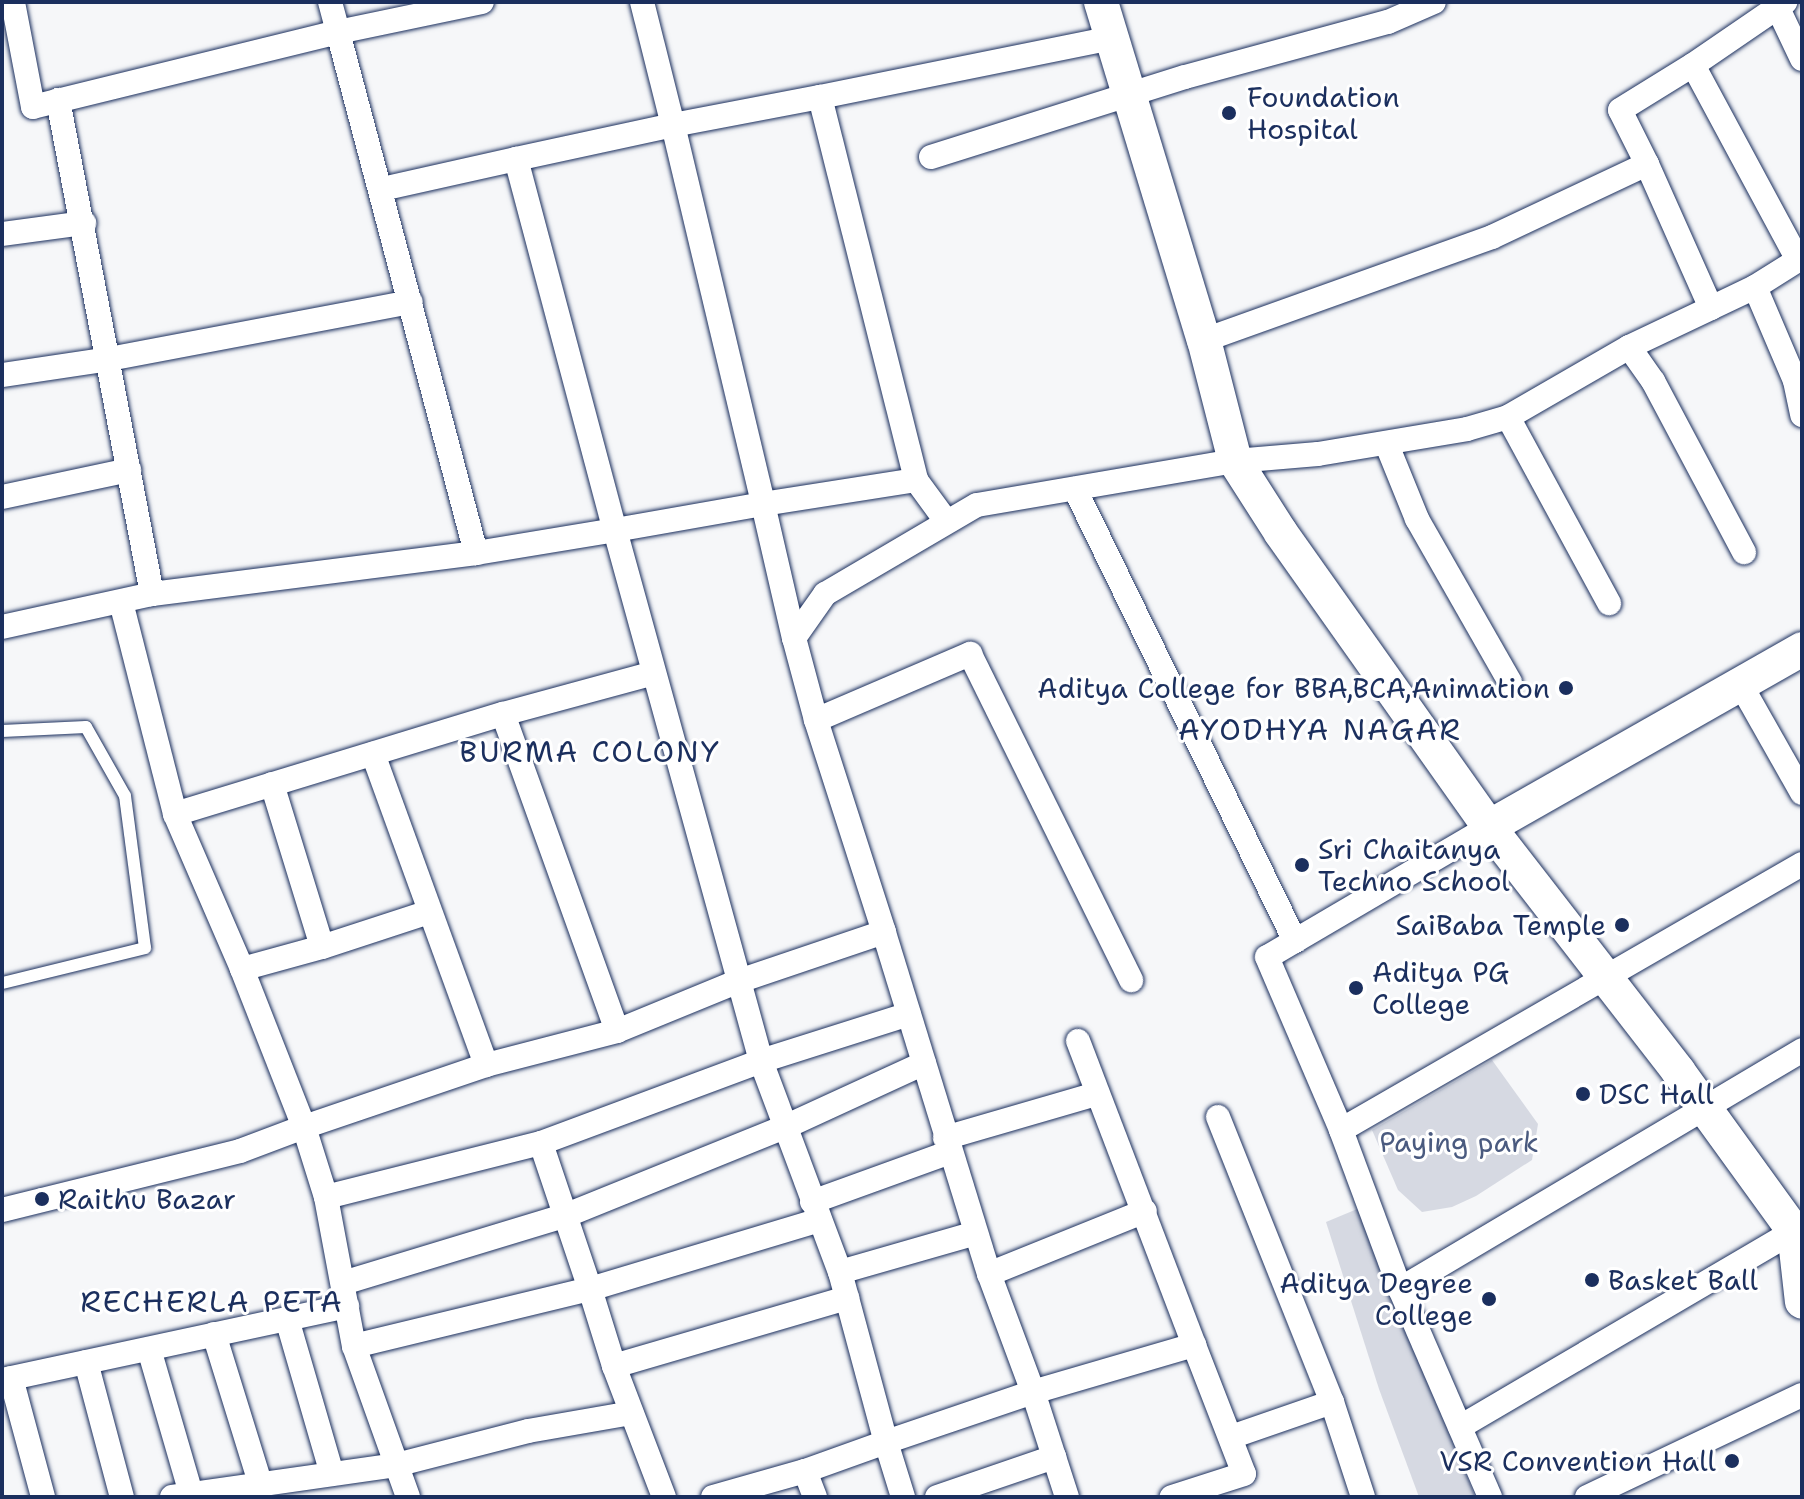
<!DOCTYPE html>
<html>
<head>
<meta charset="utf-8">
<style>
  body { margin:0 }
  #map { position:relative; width:1804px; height:1499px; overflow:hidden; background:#f6f7f9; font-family:"Shantell Sans",sans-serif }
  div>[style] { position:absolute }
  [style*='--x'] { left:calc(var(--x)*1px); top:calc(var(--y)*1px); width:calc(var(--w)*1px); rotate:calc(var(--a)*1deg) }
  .green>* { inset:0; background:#d6d9e2 }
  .roads { filter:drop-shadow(0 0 2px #1b2f5e) drop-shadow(0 0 2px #1b2f5e) }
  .lane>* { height:12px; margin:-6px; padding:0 6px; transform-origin:6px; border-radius:6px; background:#fff }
  .street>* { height:24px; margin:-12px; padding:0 12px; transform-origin:12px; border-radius:12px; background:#fff }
  .secondary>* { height:34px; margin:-17px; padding:0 17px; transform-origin:17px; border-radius:17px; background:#fff }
  .dots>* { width:22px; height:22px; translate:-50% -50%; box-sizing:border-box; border:4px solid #fff; border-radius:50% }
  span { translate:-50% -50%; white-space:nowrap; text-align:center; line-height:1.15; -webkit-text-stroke:6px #fff; paint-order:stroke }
  .poi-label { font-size:28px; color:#1b2f5e }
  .left { translate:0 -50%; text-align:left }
  .right { translate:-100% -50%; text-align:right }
  .park-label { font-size:28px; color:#4a5a7f }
  .neighbourhood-label { font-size:30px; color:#1b2f5e; letter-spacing:2px }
  .frame { position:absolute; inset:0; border:4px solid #1b2f5e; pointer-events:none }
</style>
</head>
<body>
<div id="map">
  <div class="green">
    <div style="clip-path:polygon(1492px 1060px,1538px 1124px,1532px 1160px,1476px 1196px,1452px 1207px,1422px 1212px,1398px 1190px,1372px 1130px)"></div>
    <div style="clip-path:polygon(1362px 1207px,1475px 1497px,1419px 1497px,1379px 1389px,1326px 1222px)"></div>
  </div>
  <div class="roads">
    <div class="lane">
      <div style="--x:2;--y:731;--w:84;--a:-2.7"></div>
      <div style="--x:86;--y:727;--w:79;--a:60.5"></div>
      <div style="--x:125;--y:796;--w:153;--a:82.5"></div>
      <div style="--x:145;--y:948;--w:147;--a:166.2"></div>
    </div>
    <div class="street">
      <div style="--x:330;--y:2;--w:31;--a:75"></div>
      <div style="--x:338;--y:32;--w:147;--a:-11.8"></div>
      <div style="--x:642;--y:2;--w:127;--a:75.9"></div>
      <div style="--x:673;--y:125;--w:150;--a:-10.8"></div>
      <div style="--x:820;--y:97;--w:395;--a:75.9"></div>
      <div style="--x:916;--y:480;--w:155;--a:171.1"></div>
      <div style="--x:763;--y:504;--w:138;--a:77"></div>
      <div style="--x:794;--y:638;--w:54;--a:-54.8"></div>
      <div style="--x:825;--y:594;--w:176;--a:-30.4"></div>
      <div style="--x:977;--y:505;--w:262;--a:-9.7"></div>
      <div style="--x:1235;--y:461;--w:83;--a:-4.8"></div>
      <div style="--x:1318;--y:454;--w:151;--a:-9.5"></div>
      <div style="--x:1467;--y:429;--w:43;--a:-16.3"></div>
      <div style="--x:1508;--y:417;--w:140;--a:-30"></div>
      <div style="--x:1629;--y:347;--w:91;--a:-25.4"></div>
      <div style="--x:1711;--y:308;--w:158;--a:-114"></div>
      <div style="--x:1647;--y:164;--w:171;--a:154.8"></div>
      <div style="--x:1492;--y:237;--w:306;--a:160.3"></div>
      <div style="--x:1775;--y:2;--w:63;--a:64.7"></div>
      <div style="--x:820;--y:97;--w:298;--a:-11.4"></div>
      <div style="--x:58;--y:100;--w:503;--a:79.23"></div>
      <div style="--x:931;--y:157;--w:266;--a:-17.5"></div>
      <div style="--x:1185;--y:77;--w:210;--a:-15.2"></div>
      <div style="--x:1388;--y:22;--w:50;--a:-23.5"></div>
      <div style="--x:516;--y:159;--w:161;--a:-12.2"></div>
      <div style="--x:673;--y:125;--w:390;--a:76.6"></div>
      <div style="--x:763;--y:504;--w:150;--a:170"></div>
      <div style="--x:615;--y:530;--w:468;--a:74.6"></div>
      <div style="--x:739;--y:981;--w:153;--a:-18.7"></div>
      <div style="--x:884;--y:932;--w:223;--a:-107.8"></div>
      <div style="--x:816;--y:720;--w:85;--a:-105"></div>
      <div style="--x:1647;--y:164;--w:60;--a:-116.6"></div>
      <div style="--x:1620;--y:110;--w:86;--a:-31.7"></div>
      <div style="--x:382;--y:189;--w:137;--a:-12.6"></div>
      <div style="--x:516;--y:159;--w:384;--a:75.1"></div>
      <div style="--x:615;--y:530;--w:141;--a:170.6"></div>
      <div style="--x:2;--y:234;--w:83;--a:-7.6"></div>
      <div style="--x:1755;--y:287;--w:102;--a:66.9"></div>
      <div style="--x:1795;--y:381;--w:35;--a:78"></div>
      <div style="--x:1711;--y:308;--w:49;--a:-25.5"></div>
      <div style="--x:1755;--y:287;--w:51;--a:-32.1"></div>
      <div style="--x:1798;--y:260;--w:221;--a:-118.3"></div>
      <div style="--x:1693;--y:65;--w:112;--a:-34.4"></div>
      <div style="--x:1629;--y:347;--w:42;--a:54.8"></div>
      <div style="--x:1653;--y:381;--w:194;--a:62"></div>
      <div style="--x:2;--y:375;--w:108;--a:-8.5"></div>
      <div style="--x:109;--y:359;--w:307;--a:-10.7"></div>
      <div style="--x:1508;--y:417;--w:212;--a:61.5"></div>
      <div style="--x:1387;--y:445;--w:80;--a:67.9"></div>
      <div style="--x:1417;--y:519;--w:188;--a:60.3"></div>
      <div style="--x:916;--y:480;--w:51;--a:53.8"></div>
      <div style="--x:1075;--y:489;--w:503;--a:64.05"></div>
      <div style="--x:2;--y:497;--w:130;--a:-12"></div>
      <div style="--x:121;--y:602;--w:219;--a:75.7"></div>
      <div style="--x:175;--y:814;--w:343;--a:-17"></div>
      <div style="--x:503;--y:714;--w:156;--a:-15.2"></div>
      <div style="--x:2;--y:627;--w:154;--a:-12.4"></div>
      <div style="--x:152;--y:594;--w:327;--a:-7.2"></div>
      <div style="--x:476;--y:553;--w:539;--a:-104.84"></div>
      <div style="--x:338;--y:32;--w:314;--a:166.2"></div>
      <div style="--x:33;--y:107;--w:107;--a:-100.8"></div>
      <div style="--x:1741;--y:685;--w:124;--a:60.5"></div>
      <div style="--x:503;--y:714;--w:337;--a:70.2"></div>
      <div style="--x:816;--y:720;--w:168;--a:-23.2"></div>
      <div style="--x:970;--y:654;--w:364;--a:63.7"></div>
      <div style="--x:373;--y:754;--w:331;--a:70"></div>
      <div style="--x:486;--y:1065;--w:135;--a:-14.5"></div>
      <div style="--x:617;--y:1031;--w:132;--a:-22.3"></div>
      <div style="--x:739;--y:981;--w:83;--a:74.6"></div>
      <div style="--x:761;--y:1061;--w:225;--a:69.5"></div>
      <div style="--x:840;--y:1272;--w:176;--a:74.9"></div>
      <div style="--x:886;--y:1442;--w:155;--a:-18.8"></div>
      <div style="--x:1033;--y:1392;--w:126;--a:-110.4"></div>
      <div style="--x:989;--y:1274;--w:358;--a:-107.1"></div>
      <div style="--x:272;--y:784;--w:170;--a:72.9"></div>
      <div style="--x:322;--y:947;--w:113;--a:-18.1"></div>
      <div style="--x:175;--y:814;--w:169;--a:66.6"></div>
      <div style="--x:242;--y:969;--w:83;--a:-15.4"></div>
      <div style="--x:1489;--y:827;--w:257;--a:149.6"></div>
      <div style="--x:1267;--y:957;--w:188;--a:66.8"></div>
      <div style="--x:1341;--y:1130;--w:170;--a:69.6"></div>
      <div style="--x:1400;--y:1289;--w:227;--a:66.6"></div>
      <div style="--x:242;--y:969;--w:170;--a:68.6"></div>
      <div style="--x:304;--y:1127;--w:192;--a:-18.8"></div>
      <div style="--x:1078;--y:1041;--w:325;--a:69.1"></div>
      <div style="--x:1218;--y:1117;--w:307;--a:68.2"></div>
      <div style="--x:1341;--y:1130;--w:532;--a:-29.99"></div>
      <div style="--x:945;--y:1138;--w:157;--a:-16.2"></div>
      <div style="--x:326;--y:1197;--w:222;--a:-14.1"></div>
      <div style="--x:812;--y:1202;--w:147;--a:-19.9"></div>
      <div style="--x:2;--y:1210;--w:245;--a:-13.9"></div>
      <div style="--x:240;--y:1151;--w:68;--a:-20.6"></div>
      <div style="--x:304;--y:1127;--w:73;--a:72.6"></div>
      <div style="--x:326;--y:1197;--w:152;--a:79.4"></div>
      <div style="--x:354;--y:1346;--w:160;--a:70.3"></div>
      <div style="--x:840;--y:1272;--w:141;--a:-16"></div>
      <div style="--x:989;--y:1274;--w:168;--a:-22"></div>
      <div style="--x:343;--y:1283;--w:234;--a:-16.9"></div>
      <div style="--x:567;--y:1215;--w:235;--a:-22"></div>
      <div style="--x:785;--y:1127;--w:153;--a:-24.7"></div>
      <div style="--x:1400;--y:1289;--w:468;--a:-30.7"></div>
      <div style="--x:287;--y:1319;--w:161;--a:73.8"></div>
      <div style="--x:214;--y:1334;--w:156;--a:72.8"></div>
      <div style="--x:354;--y:1346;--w:243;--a:-13.6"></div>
      <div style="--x:590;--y:1289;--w:154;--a:-108.6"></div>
      <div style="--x:541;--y:1143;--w:235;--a:-20.4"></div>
      <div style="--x:761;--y:1061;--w:155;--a:-17.6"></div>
      <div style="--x:149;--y:1349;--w:154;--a:73.8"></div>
      <div style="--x:86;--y:1362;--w:140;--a:75.1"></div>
      <div style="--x:614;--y:1366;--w:243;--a:-16.3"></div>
      <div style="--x:11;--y:1378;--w:123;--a:74.9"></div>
      <div style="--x:2;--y:1380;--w:353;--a:-12.1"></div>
      <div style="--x:1460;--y:1427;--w:397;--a:-30.4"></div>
      <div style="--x:1231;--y:1437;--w:107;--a:-19.1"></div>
      <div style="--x:1332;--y:1402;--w:100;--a:71.9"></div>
      <div style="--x:805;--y:1471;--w:28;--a:69"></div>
      <div style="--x:172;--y:1497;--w:226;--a:-8.1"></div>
      <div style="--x:396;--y:1465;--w:136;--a:-14.4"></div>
      <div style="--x:528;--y:1431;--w:105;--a:-9.9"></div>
      <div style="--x:664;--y:1497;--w:140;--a:-110.9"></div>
      <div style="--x:614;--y:1366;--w:81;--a:-107.3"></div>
      <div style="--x:590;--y:1289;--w:240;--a:-16.7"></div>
      <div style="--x:713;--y:1497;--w:96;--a:-15.8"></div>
      <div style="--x:805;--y:1471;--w:86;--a:-19.7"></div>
      <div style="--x:886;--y:1442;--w:58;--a:72.8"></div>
      <div style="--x:937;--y:1497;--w:124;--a:-18.9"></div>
      <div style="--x:1067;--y:1497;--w:110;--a:-107.9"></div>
      <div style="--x:1033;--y:1392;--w:168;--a:-16.3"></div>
      <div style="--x:1194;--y:1345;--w:138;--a:68.8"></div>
      <div style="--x:1244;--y:1474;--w:76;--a:162.3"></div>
      <div style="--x:1587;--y:1497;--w:238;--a:-25.4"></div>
    </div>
    <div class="secondary">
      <div style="--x:1101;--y:2;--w:353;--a:73.1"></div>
      <div style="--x:1204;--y:340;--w:125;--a:75.6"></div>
      <div style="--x:1235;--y:461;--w:85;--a:57.4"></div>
      <div style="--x:1281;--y:533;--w:360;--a:54.7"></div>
      <div style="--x:1489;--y:827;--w:309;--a:52.2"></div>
      <div style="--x:1678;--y:1071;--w:198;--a:54.1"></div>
      <div style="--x:1794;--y:1231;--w:71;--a:83.6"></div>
      <div style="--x:1489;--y:827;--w:360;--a:-29.6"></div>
    </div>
  </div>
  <div class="dots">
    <div style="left:1229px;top:113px;background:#1b2f5e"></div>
    <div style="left:1566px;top:688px;background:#1b2f5e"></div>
    <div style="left:1302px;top:865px;background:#1b2f5e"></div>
    <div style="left:1622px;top:925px;background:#1b2f5e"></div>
    <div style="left:1356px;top:988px;background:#1b2f5e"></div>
    <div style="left:1583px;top:1094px;background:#1b2f5e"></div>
    <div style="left:42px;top:1199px;background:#1b2f5e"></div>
    <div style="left:1592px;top:1280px;background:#1b2f5e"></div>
    <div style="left:1489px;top:1299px;background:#1b2f5e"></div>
    <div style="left:1732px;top:1461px;background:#1b2f5e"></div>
  </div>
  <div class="poi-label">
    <span class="left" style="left:1247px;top:113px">Foundation<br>Hospital</span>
    <span class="right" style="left:1550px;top:688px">Aditya College for BBA,BCA,Animation</span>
    <span class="left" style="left:1318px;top:865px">Sri Chaitanya<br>Techno School</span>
    <span class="right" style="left:1606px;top:925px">SaiBaba Temple</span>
    <span class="left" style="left:1372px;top:988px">Aditya PG<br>College</span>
    <span class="left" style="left:1599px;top:1094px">DSC Hall</span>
    <span class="left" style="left:58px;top:1199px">Raithu Bazar</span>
    <span class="left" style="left:1608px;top:1280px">Basket Ball</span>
    <span class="right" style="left:1473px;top:1299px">Aditya Degree<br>College</span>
    <span class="right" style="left:1716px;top:1461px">VSR Convention Hall</span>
  </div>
  <div class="park-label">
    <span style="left:1459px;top:1142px">Paying park</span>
  </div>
  <div class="neighbourhood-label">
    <span style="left:1320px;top:730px">AYODHYA NAGAR</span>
    <span style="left:590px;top:752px">BURMA COLONY</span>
    <span style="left:212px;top:1302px">RECHERLA PETA</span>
  </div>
  <div class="frame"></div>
</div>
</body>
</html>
